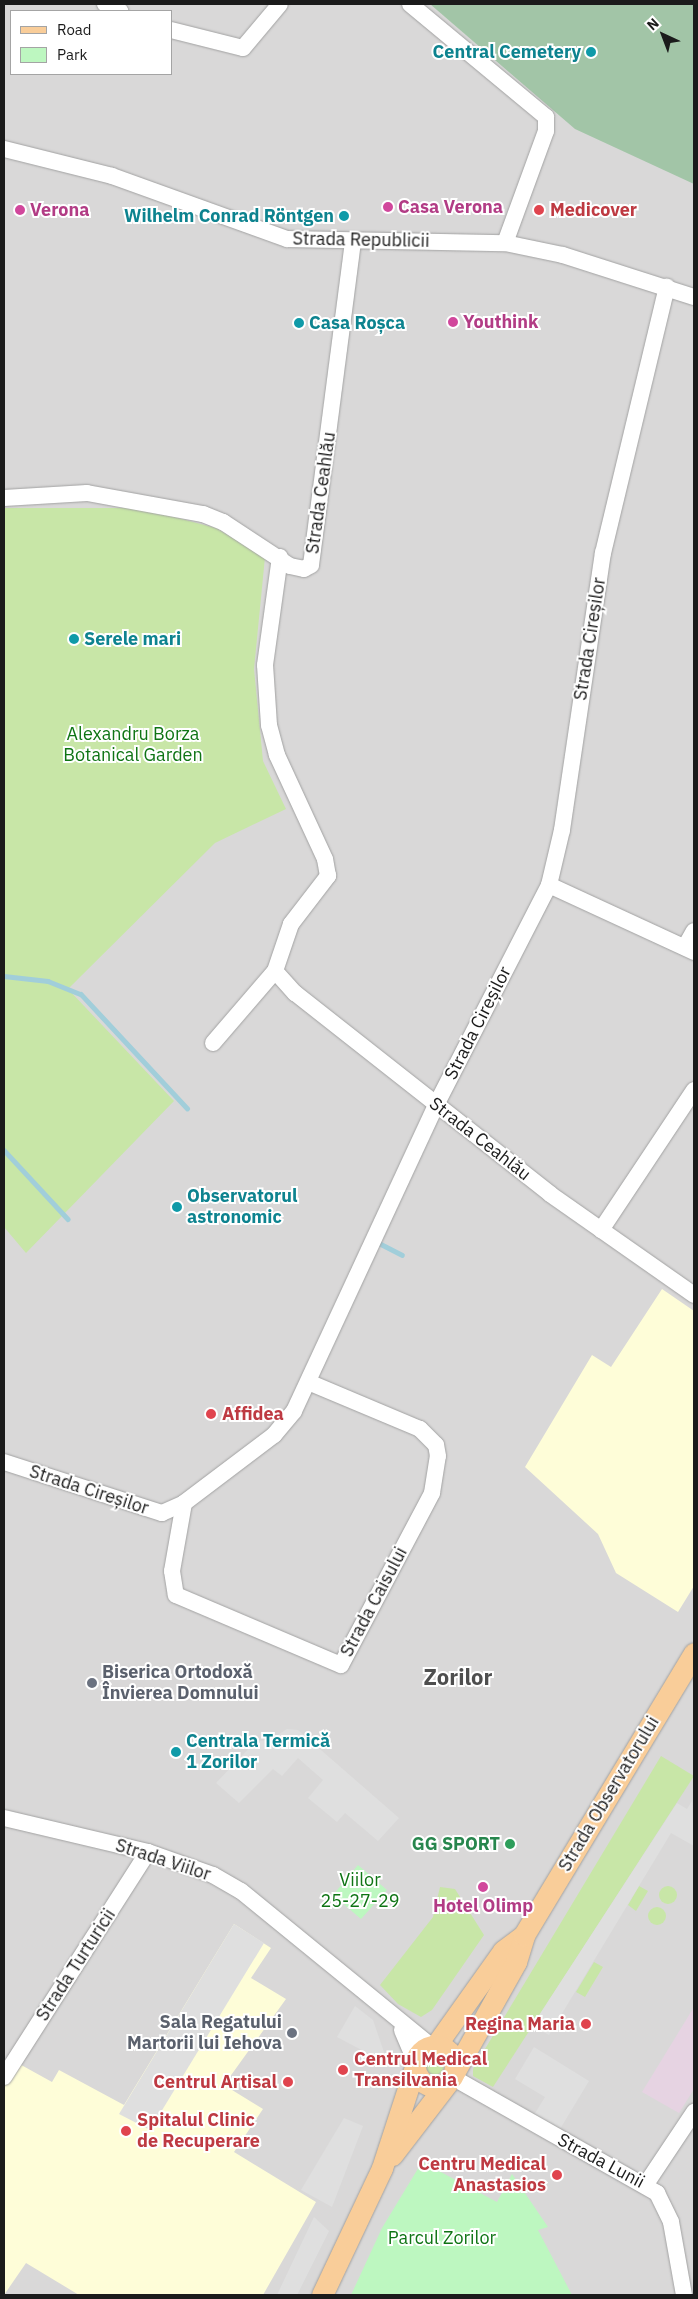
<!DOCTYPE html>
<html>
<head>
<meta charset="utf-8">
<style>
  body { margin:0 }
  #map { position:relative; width:698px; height:2299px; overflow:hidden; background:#ece8e1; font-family:"IBM Plex Sans",sans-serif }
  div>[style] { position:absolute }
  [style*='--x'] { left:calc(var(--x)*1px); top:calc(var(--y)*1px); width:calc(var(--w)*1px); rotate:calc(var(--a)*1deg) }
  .residential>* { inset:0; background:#d9d8d8 }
  .industrial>* { inset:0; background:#e6d3e2 }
  .education>* { inset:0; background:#fefdd8 }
  .grass>* { inset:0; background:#c8e6a7 }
  .round { border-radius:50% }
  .cemetery>* { inset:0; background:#a2c5a7 }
  .park>* { inset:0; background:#bdf7c0 }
  .parking>* { inset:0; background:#dfdfdf }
  .stream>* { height:4.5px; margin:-2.25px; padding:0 2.25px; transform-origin:2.25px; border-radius:2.25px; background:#a1ceda }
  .roads { filter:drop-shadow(0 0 1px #a2a2a2) drop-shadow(0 0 1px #a2a2a2) }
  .minor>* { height:16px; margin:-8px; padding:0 8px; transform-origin:8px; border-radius:8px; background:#fff }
  .major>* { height:21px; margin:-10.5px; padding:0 10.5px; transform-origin:10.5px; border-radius:10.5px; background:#f9cd99 }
  .major>.ring { margin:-10.5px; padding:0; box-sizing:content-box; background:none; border:21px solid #f9cd99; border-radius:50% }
  .dots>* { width:14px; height:14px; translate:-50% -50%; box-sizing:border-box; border:2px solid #fff; border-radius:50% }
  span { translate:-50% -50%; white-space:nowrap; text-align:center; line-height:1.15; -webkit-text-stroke:4px #fff; paint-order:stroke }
  .culture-label { font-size:18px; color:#0d838f; font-weight:700 }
  .right { translate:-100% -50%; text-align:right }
  .left { translate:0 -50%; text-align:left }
  .hotel-label { font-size:18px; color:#b23c85; font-weight:700 }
  .health-label { font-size:18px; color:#be3a42; font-weight:700 }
  .street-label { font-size:18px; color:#1b1b1b }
  .park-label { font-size:18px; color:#0e7414 }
  .worship-label { font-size:18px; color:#5b616d; font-weight:700 }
  .leisure-label { font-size:18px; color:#27864d; font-weight:700 }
  .district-label { font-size:22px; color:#4e4e4e; font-weight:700 }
  .frame { position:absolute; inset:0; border:5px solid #1b1b1b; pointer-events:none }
  .legend { position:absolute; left:10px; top:10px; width:162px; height:65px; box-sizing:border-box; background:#fff; border:1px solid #a4a4a4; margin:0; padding:6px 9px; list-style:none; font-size:15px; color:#1b1b1b }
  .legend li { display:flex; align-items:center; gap:10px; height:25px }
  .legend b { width:25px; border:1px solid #a4a4a4 }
  .north { position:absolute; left:638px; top:10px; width:50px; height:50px; -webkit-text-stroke:4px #fff; paint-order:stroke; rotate:317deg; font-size:14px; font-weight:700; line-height:20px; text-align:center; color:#1b1b1b }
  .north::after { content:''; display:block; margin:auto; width:18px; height:22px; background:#1b1b1b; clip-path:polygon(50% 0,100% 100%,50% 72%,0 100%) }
</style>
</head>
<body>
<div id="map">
  <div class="residential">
    <div style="clip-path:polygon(evenodd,4px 4px,694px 4px,694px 2295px,4px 2295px,4px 4px,11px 11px,171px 11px,171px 74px,11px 74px,11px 11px)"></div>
  </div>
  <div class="industrial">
    <div style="clip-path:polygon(694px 2007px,694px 2089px,679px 2113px,642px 2092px)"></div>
  </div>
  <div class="education">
    <div style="clip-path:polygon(662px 1289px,694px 1311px,694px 1586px,678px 1612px,616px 1573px,598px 1534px,525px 1467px,592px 1355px,611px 1367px)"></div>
    <div style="clip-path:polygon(234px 1924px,271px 1948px,251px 1978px,286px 1999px,224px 2085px,263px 2109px,234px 2152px,316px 2202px,263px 2295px,79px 2295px,26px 2263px,4px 2295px,4px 2077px,14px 2061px,52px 2082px,59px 2070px,124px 2105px)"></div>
  </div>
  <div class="grass">
    <div style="clip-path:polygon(4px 508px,140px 508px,216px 528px,265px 557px,254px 669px,263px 761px,286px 809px,215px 843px,68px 989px,174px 1101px,26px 1253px,4px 1227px)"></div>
    <div style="clip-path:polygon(661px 1756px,694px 1776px,493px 2087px,473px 2076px,473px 2069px)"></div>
    <div style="clip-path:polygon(639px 1886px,648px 1891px,636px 1911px,628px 1905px)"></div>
    <div class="round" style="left:659px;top:1886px;width:18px;height:18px"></div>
    <div style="clip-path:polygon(440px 1887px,455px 1889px,484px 1935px,432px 2010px,421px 2017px,398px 2004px,380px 1985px,433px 1917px)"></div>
    <div class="round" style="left:648px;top:1907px;width:18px;height:18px"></div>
    <div style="clip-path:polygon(594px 1962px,603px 1967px,585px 1997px,576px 1992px)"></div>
    <div class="round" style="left:426px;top:2057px;width:18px;height:18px"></div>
  </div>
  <div class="cemetery">
    <div style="clip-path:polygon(430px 4px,694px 4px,694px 184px,575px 129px)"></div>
  </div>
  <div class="park">
    <div style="clip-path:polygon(358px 1865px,387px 1890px,361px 1919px,333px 1895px)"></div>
    <div style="clip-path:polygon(422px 2162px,497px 2202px,512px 2174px,548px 2227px,538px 2230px,572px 2295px,351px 2295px,382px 2228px)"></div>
  </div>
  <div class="parking">
    <div style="clip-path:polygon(287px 1729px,298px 1730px,399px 1818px,378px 1841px,345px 1813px,337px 1822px,308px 1798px,323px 1780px,298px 1758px,282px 1776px,273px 1769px,239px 1803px,216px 1783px,256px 1741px,270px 1740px)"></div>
    <div style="clip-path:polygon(692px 1801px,694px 1846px,671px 1833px,549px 2035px,532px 2026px,677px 1803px,687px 1809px)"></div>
    <div style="clip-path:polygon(234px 1924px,264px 1943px,150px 2130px,119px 2114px)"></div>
    <div style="clip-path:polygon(355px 2006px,373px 2020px,388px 2064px,337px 2037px)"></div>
    <div style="clip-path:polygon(534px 2047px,589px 2081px,560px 2129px,534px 2115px,545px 2097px,515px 2079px)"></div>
    <div style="clip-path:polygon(344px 2118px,363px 2126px,332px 2207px,301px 2190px)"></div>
    <div style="clip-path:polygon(314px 2217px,329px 2231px,297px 2295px,277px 2295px)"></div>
  </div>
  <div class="stream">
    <div style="--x:4;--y:976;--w:44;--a:6.5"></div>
    <div style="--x:48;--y:981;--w:35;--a:22"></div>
    <div style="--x:81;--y:994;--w:156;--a:47.1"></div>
    <div style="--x:4;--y:1150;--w:94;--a:47.2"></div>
    <div style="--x:377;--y:1242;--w:28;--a:27"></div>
  </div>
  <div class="roads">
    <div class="minor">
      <div style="--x:105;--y:4;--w:17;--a:25"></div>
      <div style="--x:410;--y:4;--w:177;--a:39.7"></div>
      <div style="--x:546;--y:117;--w:14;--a:90"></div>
      <div style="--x:546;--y:131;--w:119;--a:110.1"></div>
      <div style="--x:171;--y:30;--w:74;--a:14"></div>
      <div style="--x:243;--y:48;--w:57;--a:-49.9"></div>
      <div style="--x:4;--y:149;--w:111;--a:14"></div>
      <div style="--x:112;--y:176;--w:186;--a:19.8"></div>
      <div style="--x:287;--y:239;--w:218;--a:1.1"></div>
      <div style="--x:505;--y:243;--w:59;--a:11.7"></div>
      <div style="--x:563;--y:255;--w:138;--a:17.8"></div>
      <div style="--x:4;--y:498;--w:83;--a:-3.4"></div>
      <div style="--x:87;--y:493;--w:118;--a:10.3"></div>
      <div style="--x:203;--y:514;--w:22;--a:22"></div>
      <div style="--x:223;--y:522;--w:80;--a:33.3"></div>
      <div style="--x:290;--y:566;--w:14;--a:12"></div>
      <div style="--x:304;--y:569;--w:8;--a:-30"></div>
      <div style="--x:311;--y:565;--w:327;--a:-82.6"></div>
      <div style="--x:549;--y:885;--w:160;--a:24.8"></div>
      <div style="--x:685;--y:947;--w:18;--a:-61"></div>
      <div style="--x:275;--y:971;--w:30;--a:48"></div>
      <div style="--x:295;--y:993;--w:325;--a:38.2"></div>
      <div style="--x:550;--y:1194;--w:176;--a:35"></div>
      <div style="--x:213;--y:1043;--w:95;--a:-49.3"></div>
      <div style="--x:275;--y:971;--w:50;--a:-71.2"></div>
      <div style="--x:291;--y:924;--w:61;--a:-52.4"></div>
      <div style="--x:328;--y:876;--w:17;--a:-100"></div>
      <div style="--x:325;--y:859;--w:115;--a:-114.8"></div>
      <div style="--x:277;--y:755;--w:31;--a:-105"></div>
      <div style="--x:269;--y:725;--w:60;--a:-93.8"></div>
      <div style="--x:265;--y:665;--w:109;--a:-82.1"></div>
      <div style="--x:601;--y:1230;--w:168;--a:-56.4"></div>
      <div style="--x:4;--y:1462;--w:166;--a:17.9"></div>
      <div style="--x:162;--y:1513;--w:24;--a:-24"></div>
      <div style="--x:184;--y:1503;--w:113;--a:-37.1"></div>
      <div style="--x:274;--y:1435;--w:31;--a:-50"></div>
      <div style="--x:294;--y:1411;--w:337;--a:-65.1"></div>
      <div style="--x:436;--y:1105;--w:247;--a:-62.8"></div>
      <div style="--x:549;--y:885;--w:57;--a:-76.7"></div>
      <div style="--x:562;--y:830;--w:280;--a:-81.6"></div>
      <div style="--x:603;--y:553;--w:274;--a:-76.5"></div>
      <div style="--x:184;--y:1503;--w:69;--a:100"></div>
      <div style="--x:172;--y:1571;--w:24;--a:81"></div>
      <div style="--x:176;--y:1595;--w:179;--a:23"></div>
      <div style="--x:341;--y:1665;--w:195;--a:-62.1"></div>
      <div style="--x:432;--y:1493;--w:37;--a:-81"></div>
      <div style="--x:438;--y:1456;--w:11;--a:-100"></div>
      <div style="--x:436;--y:1445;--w:23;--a:-135"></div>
      <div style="--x:420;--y:1429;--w:121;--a:-157.2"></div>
      <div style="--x:4;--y:1818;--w:148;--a:13.3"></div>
      <div style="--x:148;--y:1852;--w:69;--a:19.5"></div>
      <div style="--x:213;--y:1875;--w:32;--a:30"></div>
      <div style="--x:241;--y:1891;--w:245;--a:39.2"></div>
      <div style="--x:402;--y:2030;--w:34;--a:67"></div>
      <div style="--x:4;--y:2077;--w:267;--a:-57.4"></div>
      <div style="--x:452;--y:2077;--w:236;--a:29.5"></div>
      <div style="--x:657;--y:2193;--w:32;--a:64"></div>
      <div style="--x:671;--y:2222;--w:74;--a:79.9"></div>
      <div style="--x:646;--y:2184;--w:87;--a:-56.3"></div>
    </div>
    <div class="major">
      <div style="--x:436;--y:2045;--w:115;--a:-54.5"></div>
      <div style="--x:503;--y:1951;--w:26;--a:-37"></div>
      <div class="ring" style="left:415px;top:2046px;width:19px;height:19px"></div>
      <div style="--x:455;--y:2071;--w:125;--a:-60.8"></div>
      <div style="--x:516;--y:1962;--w:28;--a:-73"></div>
      <div style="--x:524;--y:1935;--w:329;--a:-58.9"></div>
      <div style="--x:392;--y:2155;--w:92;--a:-52.5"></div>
      <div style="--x:322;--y:2295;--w:140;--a:-64.7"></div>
      <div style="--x:382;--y:2168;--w:106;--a:-71.9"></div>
    </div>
  </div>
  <div class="dots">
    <div style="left:591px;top:52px;background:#0f9aa8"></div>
    <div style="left:388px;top:207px;background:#d1479c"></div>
    <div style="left:20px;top:210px;background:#d1479c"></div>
    <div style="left:539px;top:210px;background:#e0444e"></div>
    <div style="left:344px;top:216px;background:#0f9aa8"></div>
    <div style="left:453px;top:322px;background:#d1479c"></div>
    <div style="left:299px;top:323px;background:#0f9aa8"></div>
    <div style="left:74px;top:639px;background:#0f9aa8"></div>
    <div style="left:177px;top:1207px;background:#0f9aa8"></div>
    <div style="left:211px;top:1414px;background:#e0444e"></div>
    <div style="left:92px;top:1683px;background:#6b7280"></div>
    <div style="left:176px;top:1752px;background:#0f9aa8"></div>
    <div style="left:510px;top:1844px;background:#2e9e5b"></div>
    <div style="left:483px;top:1887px;background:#d1479c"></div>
    <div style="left:586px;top:2024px;background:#e0444e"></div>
    <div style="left:292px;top:2033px;background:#6b7280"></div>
    <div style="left:343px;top:2070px;background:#e0444e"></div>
    <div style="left:288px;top:2082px;background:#e0444e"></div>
    <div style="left:126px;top:2131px;background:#e0444e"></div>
    <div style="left:557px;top:2175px;background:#e0444e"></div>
  </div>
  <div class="culture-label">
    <span class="right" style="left:581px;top:52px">Central Cemetery</span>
    <span class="right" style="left:334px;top:216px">Wilhelm Conrad Röntgen</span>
    <span class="left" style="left:309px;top:323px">Casa Roșca</span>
    <span class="left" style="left:84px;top:639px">Serele mari</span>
    <span class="left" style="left:187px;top:1207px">Observatorul<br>astronomic</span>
    <span class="left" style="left:186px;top:1752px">Centrala Termică<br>1 Zorilor</span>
  </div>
  <div class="hotel-label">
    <span class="left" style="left:398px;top:207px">Casa Verona</span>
    <span class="left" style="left:30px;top:210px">Verona</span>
    <span class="left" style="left:463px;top:322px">Youthink</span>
    <span style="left:483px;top:1906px">Hotel Olimp</span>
  </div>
  <div class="health-label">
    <span class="left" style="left:550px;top:210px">Medicover</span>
    <span class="left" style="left:222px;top:1414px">Affidea</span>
    <span class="right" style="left:575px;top:2024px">Regina Maria</span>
    <span class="left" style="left:354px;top:2070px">Centrul Medical<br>Transilvania</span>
    <span class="right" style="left:277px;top:2082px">Centrul Artisal</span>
    <span class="left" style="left:137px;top:2131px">Spitalul Clinic<br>de Recuperare</span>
    <span class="right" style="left:546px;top:2175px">Centru Medical<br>Anastasios</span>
  </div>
  <div class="street-label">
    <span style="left:361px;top:240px;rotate:1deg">Strada Republicii</span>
    <span style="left:321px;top:493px;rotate:-82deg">Strada Ceahlău</span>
    <span style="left:590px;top:639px;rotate:-81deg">Strada Cireșilor</span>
    <span style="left:478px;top:1023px;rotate:-63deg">Strada Cireșilor</span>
    <span style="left:480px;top:1139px;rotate:38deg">Strada Ceahlău</span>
    <span style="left:89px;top:1490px;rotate:18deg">Strada Cireșilor</span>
    <span style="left:374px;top:1602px;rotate:-62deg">Strada Caisului</span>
    <span style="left:609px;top:1794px;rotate:-59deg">Strada Observatorului</span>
    <span style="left:163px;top:1860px;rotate:18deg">Strada Viilor</span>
    <span style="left:76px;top:1965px;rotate:-57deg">Strada Turturicii</span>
    <span style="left:601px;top:2161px;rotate:28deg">Strada Lunii</span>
  </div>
  <div class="park-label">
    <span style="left:133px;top:745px">Alexandru Borza<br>Botanical Garden</span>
    <span style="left:360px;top:1891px">Viilor<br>25-27-29</span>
    <span style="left:442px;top:2238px">Parcul Zorilor</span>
  </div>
  <div class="worship-label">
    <span class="left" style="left:102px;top:1683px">Biserica Ortodoxă<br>Învierea Domnului</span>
    <span class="right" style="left:282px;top:2033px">Sala Regatului<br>Martorii lui Iehova</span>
  </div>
  <div class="leisure-label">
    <span class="right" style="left:500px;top:1844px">GG SPORT</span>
  </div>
  <div class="district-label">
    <span style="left:458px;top:1677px">Zorilor</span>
  </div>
  <div class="frame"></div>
  <ul class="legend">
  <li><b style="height:6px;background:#f9cd99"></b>Road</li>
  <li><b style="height:14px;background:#bdf7c0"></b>Park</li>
  </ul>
  <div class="north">N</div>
</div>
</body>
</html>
